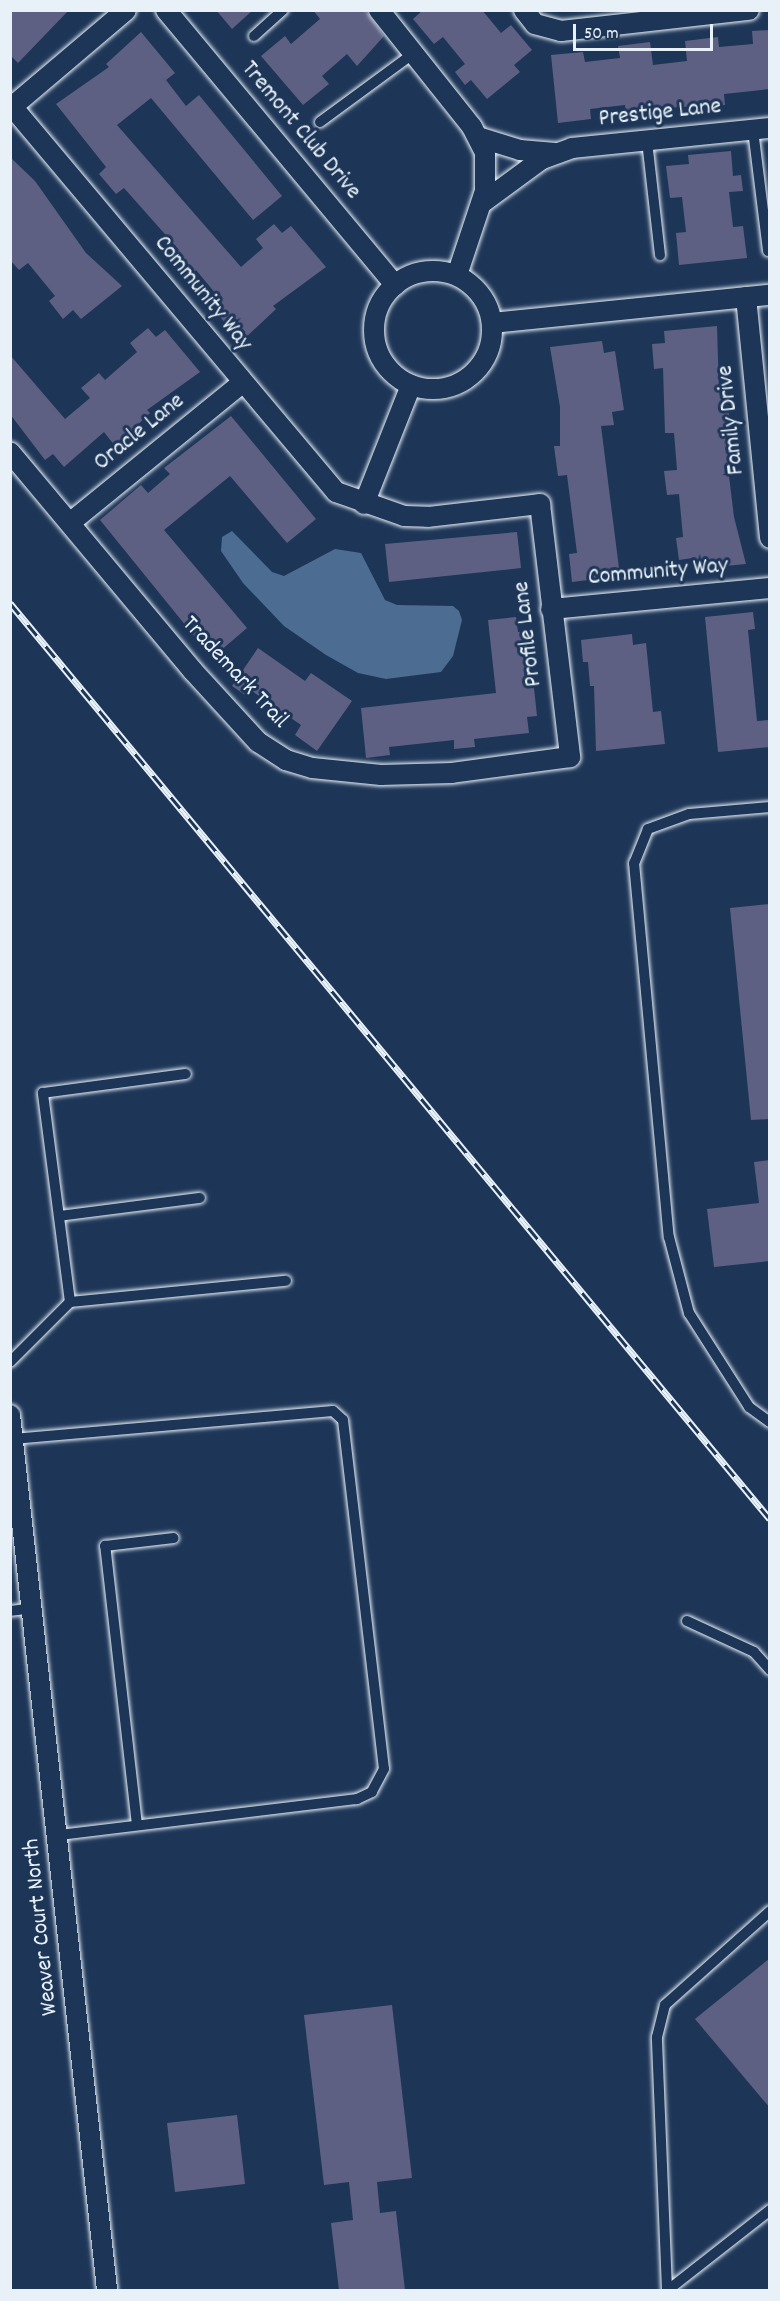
<!DOCTYPE html>
<html>
<head>
<meta charset="utf-8">
<style>
  body { margin:0 }
  #map { position:relative; width:780px; height:2301px; overflow:hidden; background:#1d3557; font-family:Dekko,sans-serif }
  div>[style] { position:absolute }
  [style*='--x'] { left:calc(var(--x)*1px); top:calc(var(--y)*1px); width:calc(var(--w)*1px); rotate:calc(var(--a)*1deg) }
  .water>* { inset:0; background:#4c6c92 }
  .building>* { inset:0; background:#5e6083 }
  .roads { filter:drop-shadow(0 0 2px #e8f1f8) drop-shadow(0 0 2px #e8f1f8) }
  .service>* { height:10px; margin:-5px; padding:0 5px; transform-origin:5px; border-radius:5px; background:#1d3557 }
  .minor>* { height:20px; margin:-10px; padding:0 10px; transform-origin:10px; border-radius:10px; background:#1d3557 }
  .minor>.ring { margin:-10px; padding:0; box-sizing:content-box; background:none; border:20px solid #1d3557; border-radius:50% }
  .rail>* { height:7px; margin-top:-3.5px; transform-origin:0; background:repeating-linear-gradient(90deg,#1d3557 0 14px,#e8f1f8 0 28px); box-sizing:border-box; border-block:2px solid #e8f1f8 }
  span { translate:-50% -50%; white-space:nowrap; text-align:center; line-height:1.15; -webkit-text-stroke:6px #1d3557; paint-order:stroke }
  .street-label { font-size:24px; color:#e8f1f8 }
  .frame { position:absolute; inset:0; border:12px solid #e8f1f8; pointer-events:none }
  .scale { position:absolute; left:573px; top:24px; width:140px; height:27px; box-sizing:border-box; border:3px solid #e8f1f8; border-top:0; padding-left:8px; font-size:18px; line-height:21px; white-space:nowrap; color:#e8f1f8; -webkit-text-stroke:4px #1d3557; paint-order:stroke }
</style>
</head>
<body>
<div id="map">
  <div class="water">
    <div style="clip-path:polygon(232px 531px,272px 572px,284px 576px,335px 549px,361px 553px,385px 600px,397px 605px,453px 606px,459px 611px,462px 620px,453px 656px,441px 672px,386px 679px,358px 673px,326px 655px,284px 626px,243px 583px,221px 551px,222px 537px)"></div>
  </div>
  <div class="building">
    <div style="clip-path:polygon(10px 10px,69px 10px,18px 63px,10px 55px)"></div>
    <div style="clip-path:polygon(216px 10px,253px 10px,232px 29px)"></div>
    <div style="clip-path:polygon(313px 10px,365px 10px,384px 36px,357px 66px,347px 54px,322px 76px,329px 84px,303px 105px,261px 56px,285px 36px,291px 44px,320px 19px)"></div>
    <div style="clip-path:polygon(423px 10px,482px 10px,501px 33px,511px 25px,532px 50px,514px 65px,520px 72px,487px 99px,471px 80px,465px 85px,455px 72px,465px 64px,443px 37px,434px 44px,413px 19px)"></div>
    <div style="clip-path:polygon(770px 30px,770px 89px,724px 94px,725px 105px,641px 109px,642px 117px,626px 119px,625px 105px,590px 109px,591px 119px,558px 123px,551px 55px,583px 52px,585px 62px,620px 58px,618px 46px,650px 42px,653px 65px,687px 61px,685px 41px,718px 37px,719px 47px,753px 44px,752px 31px)"></div>
    <div style="clip-path:polygon(141px 32px,175px 73px,166px 80px,186px 106px,199px 95px,282px 196px,253px 220px,151px 98px,117px 125px,241px 267px,263px 248px,256px 239px,274px 224px,282px 233px,291px 226px,326px 267px,273px 306px,276px 309px,241px 342px,207px 301px,216px 294px,196px 270px,187px 278px,170px 258px,179px 250px,124px 188px,116px 194px,99px 174px,106px 167px,56px 104px,109px 67px,106px 64px)"></div>
    <div style="clip-path:polygon(731px 151px,733px 176px,741px 175px,743px 191px,729px 192px,733px 227px,743px 226px,747px 258px,679px 265px,676px 233px,686px 232px,682px 197px,670px 198px,666px 166px,689px 164px,688px 155px)"></div>
    <div style="clip-path:polygon(10px 157px,35px 181px,86px 253px,122px 286px,81px 319px,73px 310px,63px 319px,49px 301px,55px 296px,28px 263px,19px 270px,10px 260px)"></div>
    <div style="clip-path:polygon(717px 326px,719px 392px,724px 391px,734px 437px,730px 438px,734px 475px,729px 476px,734px 517px,746px 564px,694px 569px,693px 558px,679px 560px,676px 538px,683px 537px,679px 494px,667px 495px,664px 471px,677px 470px,674px 433px,665px 433px,663px 368px,654px 369px,652px 344px,665px 343px,664px 331px)"></div>
    <div style="clip-path:polygon(148px 328px,156px 337px,165px 330px,200px 372px,147px 410px,150px 413px,115px 446px,104px 432px,64px 467px,53px 454px,45px 460px,10px 414px,10px 355px,65px 419px,90px 398px,81px 388px,99px 373px,105px 380px,137px 352px,130px 343px)"></div>
    <div style="clip-path:polygon(602px 341px,604px 353px,615px 351px,624px 410px,612px 412px,614px 425px,601px 426px,620px 576px,572px 582px,569px 554px,577px 553px,567px 475px,558px 476px,554px 446px,560px 446px,560px 407px,550px 347px)"></div>
    <div style="clip-path:polygon(231px 416px,316px 519px,287px 543px,230px 476px,164px 530px,247px 628px,212px 658px,100px 520px,141px 485px,148px 493px,170px 474px,164px 468px)"></div>
    <div style="clip-path:polygon(517px 532px,521px 568px,389px 582px,385px 544px)"></div>
    <div style="clip-path:polygon(753px 612px,755px 629px,748px 630px,757px 721px,770px 720px,770px 747px,718px 752px,705px 617px)"></div>
    <div style="clip-path:polygon(516px 617px,518px 632px,528px 631px,531px 660px,537px 716px,527px 717px,529px 733px,474px 739px,475px 747px,454px 749px,454px 740px,389px 747px,390px 755px,366px 758px,361px 708px,496px 693px,488px 620px)"></div>
    <div style="clip-path:polygon(632px 634px,633px 645px,646px 643px,653px 712px,661px 711px,665px 744px,596px 751px,594px 686px,590px 686px,588px 662px,583px 662px,581px 640px)"></div>
    <div style="clip-path:polygon(258px 648px,305px 681px,311px 673px,352px 701px,317px 751px,295px 735px,301px 725px,252px 691px,248px 697px,232px 686px)"></div>
    <div style="clip-path:polygon(770px 904px,770px 1119px,751px 1120px,730px 908px)"></div>
    <div style="clip-path:polygon(770px 1160px,770px 1261px,714px 1267px,707px 1209px,759px 1203px,754px 1162px)"></div>
    <div style="clip-path:polygon(770px 1958px,770px 2108px,695px 2019px)"></div>
    <div style="clip-path:polygon(392px 2005px,412px 2178px,377px 2182px,380px 2213px,396px 2211px,405px 2290px,339px 2290px,331px 2223px,353px 2220px,349px 2182px,324px 2185px,304px 2015px)"></div>
    <div style="clip-path:polygon(237px 2115px,245px 2184px,175px 2192px,167px 2123px)"></div>
  </div>
  <div class="roads">
    <div class="service">
      <div style="--x:254;--y:36;--w:39;--a:-42"></div>
      <div style="--x:320;--y:122;--w:117;--a:-36.3"></div>
      <div style="--x:753;--y:130;--w:122;--a:82.9"></div>
      <div style="--x:647;--y:141;--w:115;--a:83.5"></div>
      <div style="--x:770;--y:807;--w:81;--a:175.1"></div>
      <div style="--x:689;--y:814;--w:44;--a:159.9"></div>
      <div style="--x:648;--y:829;--w:37;--a:112"></div>
      <div style="--x:634;--y:863;--w:376;--a:84.7"></div>
      <div style="--x:669;--y:1237;--w:79;--a:75.3"></div>
      <div style="--x:689;--y:1313;--w:112;--a:57.4"></div>
      <div style="--x:749;--y:1407;--w:26;--a:36"></div>
      <div style="--x:59;--y:1216;--w:142;--a:-7.3"></div>
      <div style="--x:70;--y:1302;--w:211;--a:-97.4"></div>
      <div style="--x:43;--y:1093;--w:144;--a:-7.6"></div>
      <div style="--x:10;--y:1362;--w:85;--a:-45"></div>
      <div style="--x:70;--y:1302;--w:217;--a:-5.6"></div>
      <div style="--x:13;--y:1439;--w:321;--a:-5"></div>
      <div style="--x:333;--y:1411;--w:13;--a:42"></div>
      <div style="--x:343;--y:1420;--w:351;--a:83.3"></div>
      <div style="--x:384;--y:1769;--w:26;--a:118"></div>
      <div style="--x:372;--y:1792;--w:17;--a:155"></div>
      <div style="--x:357;--y:1799;--w:301;--a:173.1"></div>
      <div style="--x:10;--y:1611;--w:23;--a:-7"></div>
      <div style="--x:687;--y:1621;--w:74;--a:24.8"></div>
      <div style="--x:754;--y:1652;--w:24;--a:48"></div>
      <div style="--x:137;--y:1825;--w:281;--a:-96.5"></div>
      <div style="--x:105;--y:1546;--w:69;--a:-6.6"></div>
      <div style="--x:667;--y:2290;--w:253;--a:-92.3"></div>
      <div style="--x:657;--y:2037;--w:33;--a:-76"></div>
      <div style="--x:665;--y:2005;--w:141;--a:-41.8"></div>
      <div style="--x:668;--y:2290;--w:130;--a:-38.1"></div>
    </div>
    <div class="minor">
      <div style="--x:166;--y:10;--w:358;--a:50.2"></div>
      <div style="--x:379;--y:10;--w:149;--a:51.5"></div>
      <div style="--x:472;--y:127;--w:28;--a:63"></div>
      <div style="--x:485;--y:152;--w:39;--a:90"></div>
      <div style="--x:485;--y:191;--w:89;--a:108.4"></div>
      <div style="--x:524;--y:10;--w:18;--a:52"></div>
      <div style="--x:535;--y:24;--w:27;--a:15"></div>
      <div style="--x:561;--y:31;--w:189;--a:-6.4"></div>
      <div style="--x:10;--y:104;--w:507;--a:49.96"></div>
      <div style="--x:336;--y:492;--w:72;--a:19.4"></div>
      <div style="--x:404;--y:516;--w:24;--a:2"></div>
      <div style="--x:428;--y:517;--w:113;--a:-6.6"></div>
      <div style="--x:540;--y:504;--w:255;--a:83.2"></div>
      <div style="--x:570;--y:757;--w:119;--a:172.3"></div>
      <div style="--x:452;--y:773;--w:71;--a:178.4"></div>
      <div style="--x:381;--y:775;--w:69;--a:-174.2"></div>
      <div style="--x:312;--y:768;--w:27;--a:-163"></div>
      <div style="--x:286;--y:760;--w:33;--a:-147"></div>
      <div style="--x:258;--y:742;--w:96;--a:-132.5"></div>
      <div style="--x:193;--y:671;--w:285;--a:-129.9"></div>
      <div style="--x:13;--y:106;--w:148;--a:-40.3"></div>
      <div style="--x:478;--y:137;--w:44;--a:17.2"></div>
      <div style="--x:520;--y:150;--w:35;--a:5"></div>
      <div style="--x:482;--y:203;--w:74;--a:-36.3"></div>
      <div style="--x:542;--y:159;--w:32;--a:-20"></div>
      <div style="--x:572;--y:148;--w:199;--a:-5.8"></div>
      <div class="ring" style="left:374px;top:271px;width:98px;height:98px"></div>
      <div style="--x:746;--y:297;--w:242;--a:84.3"></div>
      <div style="--x:492;--y:323;--w:279;--a:-5.8"></div>
      <div style="--x:364;--y:504;--w:128;--a:-68.4"></div>
      <div style="--x:71;--y:522;--w:220;--a:-39.1"></div>
      <div style="--x:551;--y:609;--w:220;--a:-5.5"></div>
      <div style="--x:10;--y:1415;--w:880;--a:83.67"></div>
    </div>
  </div>
  <div class="rail">
    <div style="--x:10;--y:603;--w:1190;--a:50.32"></div>
  </div>
  <div class="street-label">
    <span style="left:660px;top:114px;rotate:-6deg">Prestige Lane</span>
    <span style="left:300px;top:131px;rotate:50deg">Tremont Club Drive</span>
    <span style="left:202px;top:294px;rotate:51deg">Community Way</span>
    <span style="left:732px;top:420px;rotate:-96deg">Family Drive</span>
    <span style="left:140px;top:433px;rotate:-39deg">Oracle Lane</span>
    <span style="left:658px;top:573px;rotate:-5deg">Community Way</span>
    <span style="left:529px;top:634px;rotate:-97deg">Profile Lane</span>
    <span style="left:234px;top:673px;rotate:47deg">Trademark Trail</span>
    <span style="left:42px;top:1927px;rotate:-96deg">Weaver Court North</span>
  </div>
  <div class="frame"></div>
  <div class="scale">50 m</div>
</div>
</body>
</html>
